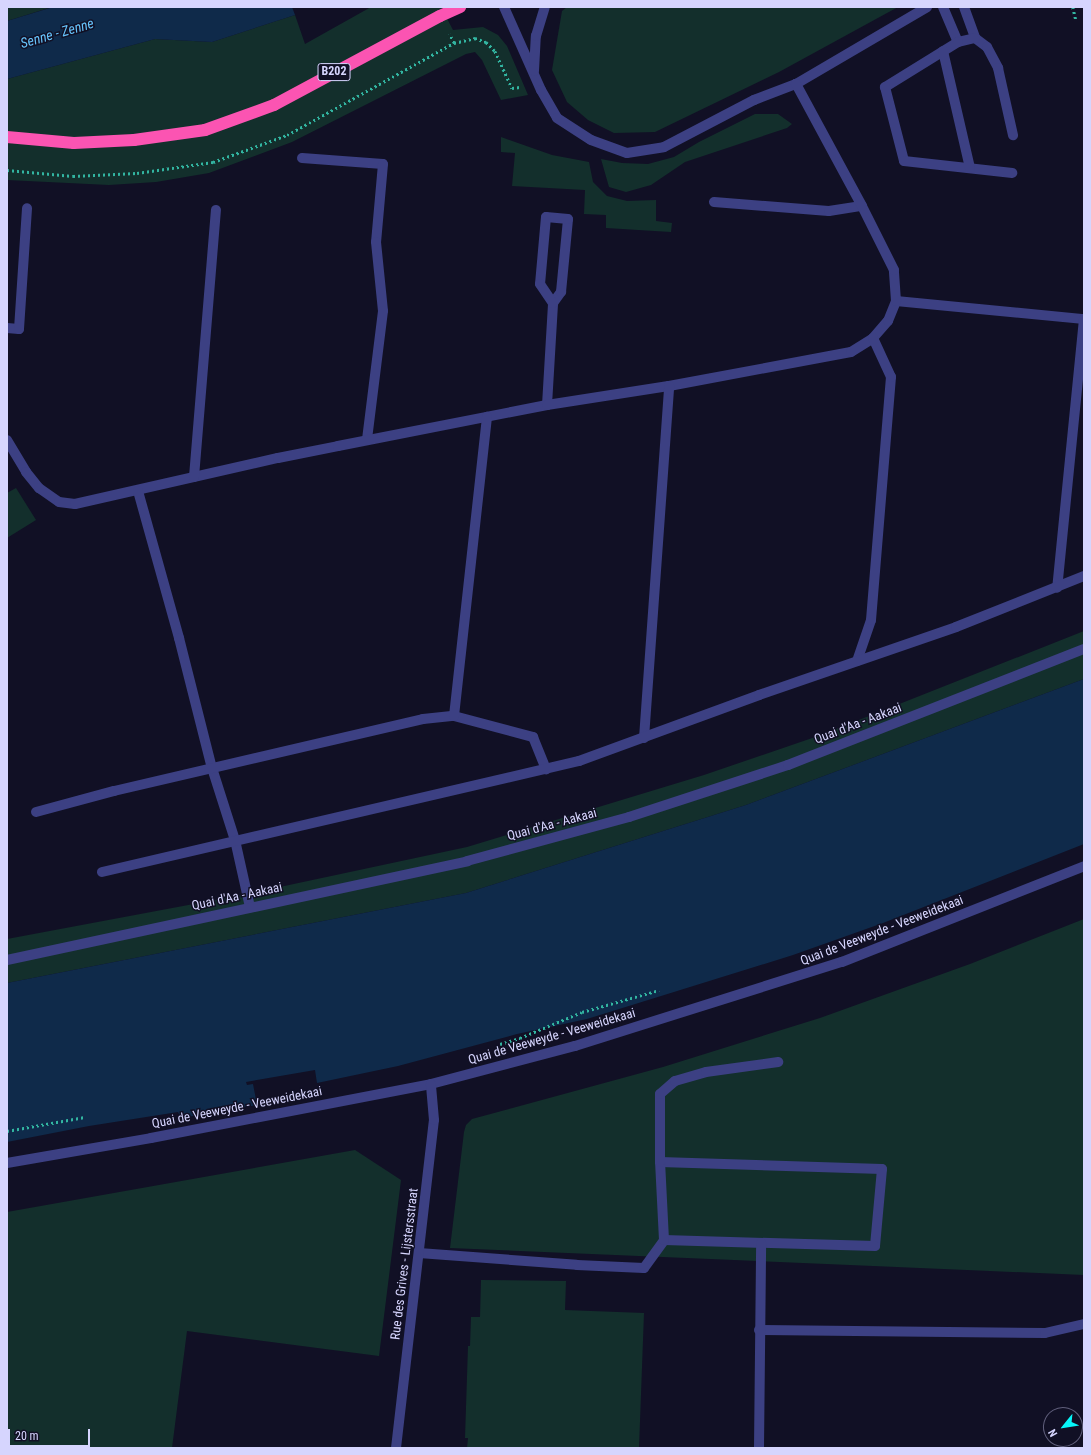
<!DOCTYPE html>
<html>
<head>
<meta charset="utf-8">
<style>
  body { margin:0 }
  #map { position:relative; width:1091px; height:1455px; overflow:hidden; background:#111025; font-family:"Roboto Condensed",sans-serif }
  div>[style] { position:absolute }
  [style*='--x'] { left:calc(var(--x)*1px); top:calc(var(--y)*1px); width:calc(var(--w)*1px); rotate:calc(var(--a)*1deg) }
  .green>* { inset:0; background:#132f2c }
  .water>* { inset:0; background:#0f2a4a }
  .path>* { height:2.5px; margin-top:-1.25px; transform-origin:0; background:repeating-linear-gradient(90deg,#32b5a1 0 2px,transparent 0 5px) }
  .minor>* { height:10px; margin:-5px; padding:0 5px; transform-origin:5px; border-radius:5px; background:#3c4083 }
  .highway>* { height:12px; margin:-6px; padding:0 6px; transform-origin:6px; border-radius:6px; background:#fb54b2 }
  span { translate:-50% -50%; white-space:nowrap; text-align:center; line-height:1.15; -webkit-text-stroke:3px #111025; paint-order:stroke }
  .shield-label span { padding:1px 3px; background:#111025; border:1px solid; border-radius:3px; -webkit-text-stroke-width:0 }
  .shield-label { font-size:12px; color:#d6d5fe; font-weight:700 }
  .street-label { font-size:13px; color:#d6d5fe }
  .water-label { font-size:14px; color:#66c3fb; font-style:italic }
  .frame { position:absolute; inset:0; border:8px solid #d6d5fe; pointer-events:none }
  .north { position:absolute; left:1043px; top:1407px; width:40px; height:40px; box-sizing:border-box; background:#111025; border:1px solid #605f7c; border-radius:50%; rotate:240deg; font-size:11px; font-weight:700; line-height:16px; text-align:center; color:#d6d5fe }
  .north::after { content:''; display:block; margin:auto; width:14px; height:18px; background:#07f6f9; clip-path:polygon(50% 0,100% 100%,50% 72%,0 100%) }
  .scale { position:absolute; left:8px; top:1429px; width:82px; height:18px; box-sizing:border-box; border:2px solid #d6d5fe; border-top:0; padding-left:5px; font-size:12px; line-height:14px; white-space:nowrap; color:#d6d5fe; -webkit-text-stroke:3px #111025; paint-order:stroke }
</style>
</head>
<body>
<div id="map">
  <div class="green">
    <div style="clip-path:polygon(7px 7px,52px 7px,7px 21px)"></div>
    <div style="clip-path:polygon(371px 7px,441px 7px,453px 30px,483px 27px,498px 35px,507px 46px,528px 95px,501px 100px,482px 60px,475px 52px,466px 54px,292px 142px,209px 173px,156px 182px,109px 185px,7px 180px,7px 79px,155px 39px,212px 42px,295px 15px,305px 44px)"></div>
    <div style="clip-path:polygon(567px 7px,898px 7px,779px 72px,655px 132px,614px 133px,588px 120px,567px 102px,552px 70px,562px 11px)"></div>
    <div style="clip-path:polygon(755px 114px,778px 114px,792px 124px,787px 128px,685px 162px,651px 185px,626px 192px,609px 187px,601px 159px,622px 163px,648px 164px,674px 157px,699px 142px)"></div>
    <div style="clip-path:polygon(501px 137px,552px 155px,589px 162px,593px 182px,607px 196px,627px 201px,656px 200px,656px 221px,672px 223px,671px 232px,606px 228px,606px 215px,584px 214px,585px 190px,512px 186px,515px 153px,501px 152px)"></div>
    <div style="clip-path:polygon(16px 488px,36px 520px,7px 538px,7px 493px)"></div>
    <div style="clip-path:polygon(1084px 631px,1084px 679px,746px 805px,466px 893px,7px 983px,7px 939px,247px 894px,467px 847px,704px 775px,821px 735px)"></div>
    <div style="clip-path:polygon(1084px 919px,1084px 1275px,450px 1248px,464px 1132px,466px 1125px,472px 1119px,663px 1067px,820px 1018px,970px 964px)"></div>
    <div style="clip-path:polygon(355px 1150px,401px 1180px,379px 1356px,187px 1331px,172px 1448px,7px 1448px,7px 1212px)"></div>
    <div style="clip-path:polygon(481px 1280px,566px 1281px,565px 1310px,644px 1313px,639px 1448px,467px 1448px,468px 1438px,465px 1438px,468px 1346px,470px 1346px,471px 1317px,480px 1317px)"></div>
  </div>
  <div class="water">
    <div style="clip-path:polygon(53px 7px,292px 7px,295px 15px,212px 42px,155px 39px,7px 79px,7px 21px)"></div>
    <div style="clip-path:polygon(1084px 679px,1084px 844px,883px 923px,793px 955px,587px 1019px,517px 1034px,398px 1066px,317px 1083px,315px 1070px,246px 1082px,247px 1085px,253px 1084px,257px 1105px,181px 1118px,178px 1112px,89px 1126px,7px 1142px,7px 983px,466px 893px,746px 805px)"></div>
  </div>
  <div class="path">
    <div style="--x:1073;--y:7;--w:13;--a:77"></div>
    <div style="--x:454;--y:43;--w:22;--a:-13"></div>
    <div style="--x:475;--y:38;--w:12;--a:20"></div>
    <div style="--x:486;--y:42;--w:13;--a:45"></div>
    <div style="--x:495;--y:51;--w:41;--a:65.3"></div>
    <div style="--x:512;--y:88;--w:8;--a:-7"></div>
    <div style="--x:7;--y:170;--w:66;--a:5.2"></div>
    <div style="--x:73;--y:176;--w:64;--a:-2.7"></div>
    <div style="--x:137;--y:173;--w:77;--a:-8.2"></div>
    <div style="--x:213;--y:162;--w:79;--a:-20"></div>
    <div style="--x:287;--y:135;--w:191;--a:-28.9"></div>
    <div style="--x:454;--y:43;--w:10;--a:-119"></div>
    <div style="--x:500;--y:1044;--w:21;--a:-17"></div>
    <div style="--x:520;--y:1038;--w:67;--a:-22.8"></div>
    <div style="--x:582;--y:1012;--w:80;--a:-15.9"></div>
    <div style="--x:7;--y:1131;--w:79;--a:-10.2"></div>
  </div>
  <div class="minor">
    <div style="--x:504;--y:7;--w:91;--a:66"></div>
    <div style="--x:541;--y:90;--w:32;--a:60"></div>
    <div style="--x:557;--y:118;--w:40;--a:32.9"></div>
    <div style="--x:591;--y:140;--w:38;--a:20"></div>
    <div style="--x:627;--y:153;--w:37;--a:-9"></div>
    <div style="--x:664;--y:147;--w:102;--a:-27.6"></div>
    <div style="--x:754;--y:100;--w:45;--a:-20.9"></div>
    <div style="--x:796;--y:84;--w:152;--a:-30.4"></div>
    <div style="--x:943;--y:7;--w:38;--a:67"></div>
    <div style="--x:964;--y:7;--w:33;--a:70"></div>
    <div style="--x:975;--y:38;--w:15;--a:37"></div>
    <div style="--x:987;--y:47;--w:24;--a:62"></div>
    <div style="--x:998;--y:68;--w:69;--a:77.4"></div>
    <div style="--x:975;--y:38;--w:17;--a:167"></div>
    <div style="--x:958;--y:42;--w:86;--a:148.3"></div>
    <div style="--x:885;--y:87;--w:76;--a:75.6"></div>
    <div style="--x:904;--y:161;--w:109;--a:6.3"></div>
    <div style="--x:943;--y:51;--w:120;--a:77"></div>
    <div style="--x:534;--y:71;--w:35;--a:-87"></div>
    <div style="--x:536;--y:36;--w:30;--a:-73"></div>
    <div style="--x:302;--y:158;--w:81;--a:4.2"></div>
    <div style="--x:383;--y:164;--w:78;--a:95.1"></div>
    <div style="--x:376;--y:242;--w:69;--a:84.2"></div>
    <div style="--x:383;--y:311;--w:130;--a:97.1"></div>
    <div style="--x:714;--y:202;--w:115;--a:4.5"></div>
    <div style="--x:829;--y:211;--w:33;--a:-9"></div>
    <div style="--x:896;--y:301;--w:189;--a:5.5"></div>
    <div style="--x:1084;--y:319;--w:270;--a:95.7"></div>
    <div style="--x:7;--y:328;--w:12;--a:5"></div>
    <div style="--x:19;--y:329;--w:121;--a:-86.2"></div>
    <div style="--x:547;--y:405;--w:102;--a:-86.6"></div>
    <div style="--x:553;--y:303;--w:14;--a:-54"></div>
    <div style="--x:561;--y:292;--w:73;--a:-84.5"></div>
    <div style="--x:568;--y:219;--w:22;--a:-175"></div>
    <div style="--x:546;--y:217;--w:67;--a:95.1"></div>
    <div style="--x:540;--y:284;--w:23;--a:56"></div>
    <div style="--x:7;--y:440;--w:37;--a:59"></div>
    <div style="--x:26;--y:472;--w:21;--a:51"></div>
    <div style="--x:39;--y:488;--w:24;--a:35"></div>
    <div style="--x:59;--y:502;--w:16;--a:7"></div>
    <div style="--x:75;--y:504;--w:208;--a:-12.8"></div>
    <div style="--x:278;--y:458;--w:61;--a:-11.3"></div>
    <div style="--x:338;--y:446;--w:213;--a:-11.1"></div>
    <div style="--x:547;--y:405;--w:123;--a:-8.9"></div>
    <div style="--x:669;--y:386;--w:185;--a:-10.6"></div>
    <div style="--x:851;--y:352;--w:26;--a:-32"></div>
    <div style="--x:873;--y:338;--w:23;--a:-49"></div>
    <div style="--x:888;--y:321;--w:22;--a:-68"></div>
    <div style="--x:896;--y:301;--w:31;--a:-94"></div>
    <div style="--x:894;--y:270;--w:72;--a:-116.6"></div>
    <div style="--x:862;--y:206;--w:139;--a:-118.4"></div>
    <div style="--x:194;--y:477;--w:268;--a:-85.3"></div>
    <div style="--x:138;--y:491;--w:153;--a:74.4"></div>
    <div style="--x:179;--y:638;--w:134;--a:75.8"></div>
    <div style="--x:212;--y:768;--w:76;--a:72.3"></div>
    <div style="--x:235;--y:840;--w:69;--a:77.4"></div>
    <div style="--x:857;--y:661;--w:43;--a:-71.1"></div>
    <div style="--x:871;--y:620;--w:244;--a:-85.3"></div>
    <div style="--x:891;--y:377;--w:43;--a:-114.8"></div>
    <div style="--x:454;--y:716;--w:82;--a:14.9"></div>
    <div style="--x:533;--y:737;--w:35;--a:68"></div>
    <div style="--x:644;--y:738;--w:353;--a:-85.9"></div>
    <div style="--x:36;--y:812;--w:81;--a:-15.1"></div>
    <div style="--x:114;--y:791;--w:317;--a:-13.1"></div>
    <div style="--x:423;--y:719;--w:31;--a:-6"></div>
    <div style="--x:454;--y:716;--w:301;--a:-83.7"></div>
    <div style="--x:102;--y:872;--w:490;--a:-13.1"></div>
    <div style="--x:579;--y:761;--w:192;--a:-20.1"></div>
    <div style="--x:759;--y:695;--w:208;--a:-19"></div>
    <div style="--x:956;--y:627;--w:138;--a:-21.7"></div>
    <div style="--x:7;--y:960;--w:471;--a:-12.1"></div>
    <div style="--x:467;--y:861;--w:168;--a:-15.2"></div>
    <div style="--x:629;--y:817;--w:167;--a:-18.1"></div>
    <div style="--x:788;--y:765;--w:318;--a:-21.4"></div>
    <div style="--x:660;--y:1162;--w:222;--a:1.8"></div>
    <div style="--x:882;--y:1169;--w:77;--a:95.2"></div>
    <div style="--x:875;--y:1246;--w:211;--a:-178.4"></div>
    <div style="--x:7;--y:1163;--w:146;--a:-9.8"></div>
    <div style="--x:151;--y:1138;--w:285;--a:-10.9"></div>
    <div style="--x:431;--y:1084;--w:149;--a:-14.8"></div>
    <div style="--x:575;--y:1046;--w:280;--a:-17.5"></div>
    <div style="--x:842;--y:962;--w:260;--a:-21.6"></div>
    <div style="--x:419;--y:1253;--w:158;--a:4.3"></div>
    <div style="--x:577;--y:1265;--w:67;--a:2.6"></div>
    <div style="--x:644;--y:1268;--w:34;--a:-54"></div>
    <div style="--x:664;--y:1240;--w:78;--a:-92.9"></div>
    <div style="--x:660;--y:1162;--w:68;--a:-90"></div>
    <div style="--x:660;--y:1094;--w:20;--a:-41"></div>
    <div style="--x:675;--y:1081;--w:32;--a:-16"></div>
    <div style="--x:706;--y:1072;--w:73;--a:-7.9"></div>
    <div style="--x:759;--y:1330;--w:286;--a:0.6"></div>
    <div style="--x:1045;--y:1333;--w:40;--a:-13"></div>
    <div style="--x:396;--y:1448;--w:330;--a:-83.4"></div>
    <div style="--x:434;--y:1120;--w:36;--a:-95"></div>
    <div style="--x:759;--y:1448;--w:205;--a:-89.4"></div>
  </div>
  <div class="highway">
    <div style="--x:7;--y:137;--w:67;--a:5.1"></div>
    <div style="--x:74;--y:143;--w:60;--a:-2.9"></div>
    <div style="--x:134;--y:140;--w:72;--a:-8"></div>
    <div style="--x:205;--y:130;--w:73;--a:-19.9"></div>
    <div style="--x:274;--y:105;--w:188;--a:-28.2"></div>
    <div style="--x:440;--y:16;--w:22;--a:-24"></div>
  </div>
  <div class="shield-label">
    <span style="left:334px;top:72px">B202</span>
  </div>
  <div class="street-label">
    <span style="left:858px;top:724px;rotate:-21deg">Quai d'Aa - Aakaai</span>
    <span style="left:552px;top:825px;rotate:-15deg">Quai d'Aa - Aakaai</span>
    <span style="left:237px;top:897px;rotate:-12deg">Quai d'Aa - Aakaai</span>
    <span style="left:882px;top:931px;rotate:-21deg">Quai de Veeweyde - Veeweidekaai</span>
    <span style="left:552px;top:1037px;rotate:-16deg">Quai de Veeweyde - Veeweidekaai</span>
    <span style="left:237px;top:1108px;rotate:-11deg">Quai de Veeweyde - Veeweidekaai</span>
    <span style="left:405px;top:1264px;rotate:-83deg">Rue des Grives - Lijstersstraat</span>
  </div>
  <div class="water-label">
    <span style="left:57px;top:33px;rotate:-16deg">Senne - Zenne</span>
  </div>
  <div class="frame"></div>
  <div class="north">N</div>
  <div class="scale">20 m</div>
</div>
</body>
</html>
